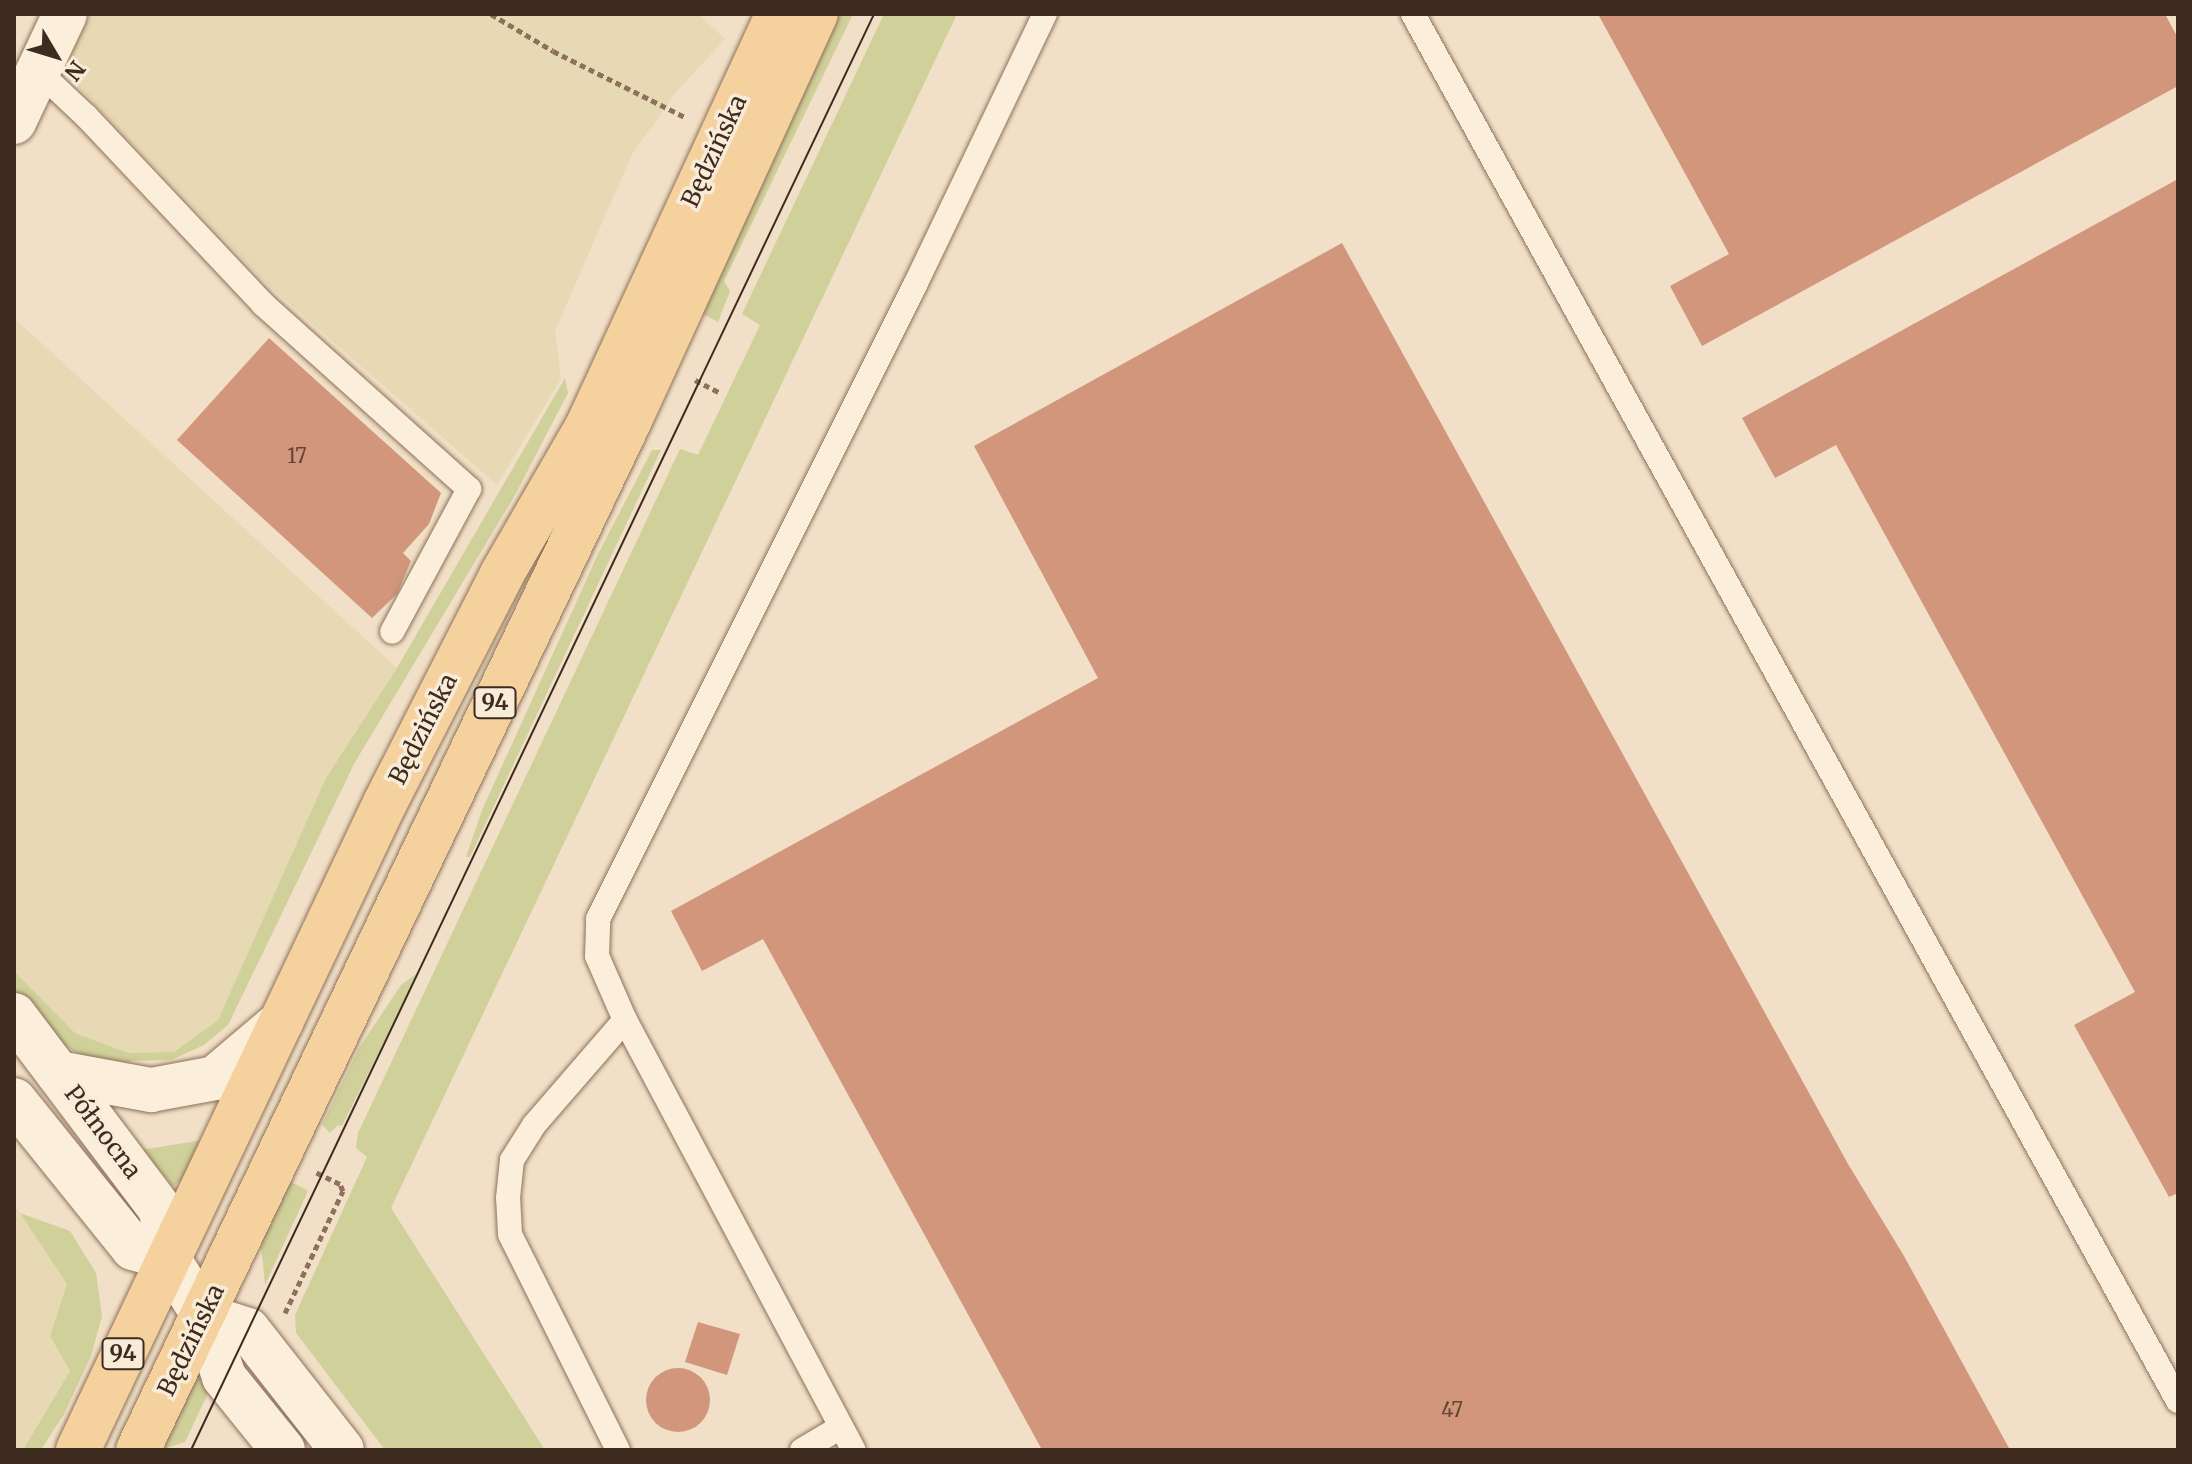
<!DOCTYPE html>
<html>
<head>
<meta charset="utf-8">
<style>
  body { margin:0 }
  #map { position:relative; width:2192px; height:1464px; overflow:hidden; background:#f1e0c7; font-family:Merriweather,serif }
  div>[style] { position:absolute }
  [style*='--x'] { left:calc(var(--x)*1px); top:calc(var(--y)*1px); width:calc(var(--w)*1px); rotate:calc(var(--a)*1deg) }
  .farmland>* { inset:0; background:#e7d9b4 }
  .green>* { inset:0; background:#d0d09a }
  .building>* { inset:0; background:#d1967b }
  .round { border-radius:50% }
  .path>* { height:5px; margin-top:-2.5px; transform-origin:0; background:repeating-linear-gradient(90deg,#8e715b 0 6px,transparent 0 10px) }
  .roads { filter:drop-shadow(0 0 2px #8e715b) drop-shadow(0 0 2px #8e715b) }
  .service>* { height:24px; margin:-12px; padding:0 12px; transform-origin:12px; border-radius:12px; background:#fbeedb }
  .minor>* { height:44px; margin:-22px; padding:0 22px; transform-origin:22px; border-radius:22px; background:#fbeedb }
  .primary>* { height:44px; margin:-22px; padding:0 22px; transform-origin:22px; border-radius:22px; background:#f5d19e }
  .tram>* { height:2px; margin:-1px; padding:0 1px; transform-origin:1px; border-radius:1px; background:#3e2b1f }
  span { translate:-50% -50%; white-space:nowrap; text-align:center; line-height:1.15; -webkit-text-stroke:7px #f8ebd7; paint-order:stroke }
  .number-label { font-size:20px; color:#634636 }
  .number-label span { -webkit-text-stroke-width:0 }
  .shield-label span { padding:2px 6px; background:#f8ebd7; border:2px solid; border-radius:6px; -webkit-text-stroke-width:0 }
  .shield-label { font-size:22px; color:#3e2b1f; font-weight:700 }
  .street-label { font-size:24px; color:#3e2b1f }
  .frame { position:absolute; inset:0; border:16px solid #3e2b1f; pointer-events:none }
  .north { position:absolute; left:16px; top:16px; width:80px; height:80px; -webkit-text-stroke:6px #f8ebd7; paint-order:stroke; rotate:128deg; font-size:22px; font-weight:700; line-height:32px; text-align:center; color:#3e2b1f }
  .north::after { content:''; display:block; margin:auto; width:28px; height:36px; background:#3e2b1f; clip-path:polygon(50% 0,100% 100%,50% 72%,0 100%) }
</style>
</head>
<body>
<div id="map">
  <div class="farmland">
    <div style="clip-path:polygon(90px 14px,698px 14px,725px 39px,678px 90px,632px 154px,555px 331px,561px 379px,497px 485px,266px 283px,63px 71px)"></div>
    <div style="clip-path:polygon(14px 318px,397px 668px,326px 778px,218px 1020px,174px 1052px,126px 1054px,75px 1033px,14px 971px)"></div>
    <div style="clip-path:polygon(14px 1204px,67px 1284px,50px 1336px,70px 1371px,23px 1450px,14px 1450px)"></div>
  </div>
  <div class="green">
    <div style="clip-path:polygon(838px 14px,853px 14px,724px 281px,730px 291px,718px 322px,695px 310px)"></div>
    <div style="clip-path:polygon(884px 14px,957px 14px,391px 1208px,545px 1450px,385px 1450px,296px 1333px,295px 1315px,367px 1157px,356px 1148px,358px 1133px,680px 449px,698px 455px,760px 325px,742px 314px)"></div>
    <div style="clip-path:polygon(565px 378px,568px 393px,515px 495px,354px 764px,228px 1025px,204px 1045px,171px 1060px,130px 1061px,129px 1072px,89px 1059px,54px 1040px,14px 997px,14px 971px,75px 1033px,128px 1053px,174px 1052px,218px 1020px,326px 778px,397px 668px)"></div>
    <div style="clip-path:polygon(652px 450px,661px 450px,470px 857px,466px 857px,482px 810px,599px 552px)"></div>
    <div style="clip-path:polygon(419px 972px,342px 1126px,338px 1125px,330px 1133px,322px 1125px,359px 1048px,401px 985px)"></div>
    <div style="clip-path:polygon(203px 1140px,184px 1179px,173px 1186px,141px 1150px)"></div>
    <div style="clip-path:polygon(286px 1179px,308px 1191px,265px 1285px,261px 1246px)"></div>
    <div style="clip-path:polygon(20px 1213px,70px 1231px,96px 1273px,102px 1316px,91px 1356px,64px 1414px,41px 1450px,23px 1450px,70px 1371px,50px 1336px,67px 1284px)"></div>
    <div style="clip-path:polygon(199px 1374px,211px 1387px,185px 1442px,163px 1449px,195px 1375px)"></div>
  </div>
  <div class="building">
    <div style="clip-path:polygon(1598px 14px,2165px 14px,2178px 38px,2178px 86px,1702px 346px,1670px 286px,1729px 254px)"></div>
    <div style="clip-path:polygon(2178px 179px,2178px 1193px,2169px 1197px,2074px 1025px,2135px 992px,1836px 445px,1775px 478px,1742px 418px)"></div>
    <div style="clip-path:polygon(1342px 243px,1848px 1164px,1904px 1256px,2010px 1450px,1042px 1450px,763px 939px,702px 971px,671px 911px,1098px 678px,974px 446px)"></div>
    <div style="clip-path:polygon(269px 338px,441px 493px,429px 524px,403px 553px,411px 561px,397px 594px,372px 618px,177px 440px)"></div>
    <div style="clip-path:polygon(698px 1322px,740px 1334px,727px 1375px,685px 1362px)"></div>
    <div class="round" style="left:646px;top:1368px;width:64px;height:64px"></div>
  </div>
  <div class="path">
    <div style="--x:491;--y:14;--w:72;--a:30.8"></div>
    <div style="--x:553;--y:51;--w:148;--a:26.6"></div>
    <div style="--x:695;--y:380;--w:27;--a:27"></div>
    <div style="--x:285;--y:1313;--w:135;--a:-64.6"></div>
    <div style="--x:343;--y:1191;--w:8;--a:-113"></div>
    <div style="--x:340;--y:1184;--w:28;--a:-154"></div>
  </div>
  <div class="roads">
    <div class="service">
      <div style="--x:1413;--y:14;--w:1584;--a:61.12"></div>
      <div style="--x:38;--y:71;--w:66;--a:43.2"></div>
      <div style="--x:86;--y:116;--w:258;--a:46.7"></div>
      <div style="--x:263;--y:304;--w:277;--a:41.9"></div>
      <div style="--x:469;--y:489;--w:162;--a:118.3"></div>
      <div style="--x:625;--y:1020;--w:487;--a:62"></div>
      <div style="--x:618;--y:1450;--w:241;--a:-116.6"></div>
      <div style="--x:510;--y:1234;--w:36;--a:-93"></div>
      <div style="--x:508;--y:1198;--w:38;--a:-84"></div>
      <div style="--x:512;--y:1160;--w:41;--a:-57.8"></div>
      <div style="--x:534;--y:1125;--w:139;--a:-49.1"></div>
      <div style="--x:625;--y:1020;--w:70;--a:-113.6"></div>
      <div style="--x:597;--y:956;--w:37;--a:-88"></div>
      <div style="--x:598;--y:919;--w:709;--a:-63.43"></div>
      <div style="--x:915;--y:285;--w:301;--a:-64.4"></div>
      <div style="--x:802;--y:1450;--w:45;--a:-30.5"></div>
    </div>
    <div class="minor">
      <div style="--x:14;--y:122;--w:119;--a:-64.7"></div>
      <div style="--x:14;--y:1015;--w:244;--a:53"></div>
      <div style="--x:161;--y:1210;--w:49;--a:81.7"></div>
      <div style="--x:168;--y:1258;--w:68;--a:58.2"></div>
      <div style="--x:204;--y:1316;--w:64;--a:71.8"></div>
      <div style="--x:224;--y:1377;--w:94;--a:51.1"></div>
      <div style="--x:58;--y:1073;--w:95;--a:10.4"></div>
      <div style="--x:151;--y:1090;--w:65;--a:-10.6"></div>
      <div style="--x:215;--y:1078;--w:87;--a:-40.3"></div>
      <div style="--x:14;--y:1100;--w:190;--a:51.2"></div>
      <div style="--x:133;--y:1248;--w:36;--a:16"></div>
      <div style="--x:204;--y:1316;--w:46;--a:17.7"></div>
      <div style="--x:248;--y:1330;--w:152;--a:51.9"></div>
    </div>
    <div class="primary">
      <div style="--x:78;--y:1450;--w:716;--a:-64.62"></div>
      <div style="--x:385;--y:803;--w:257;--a:-62.9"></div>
      <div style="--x:502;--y:574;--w:170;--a:-60"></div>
      <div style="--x:587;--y:427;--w:455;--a:-65.2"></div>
      <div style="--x:138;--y:1450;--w:1139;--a:-64.47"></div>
      <div style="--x:629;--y:422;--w:449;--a:-65.4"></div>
    </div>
  </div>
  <div class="tram">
    <div style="--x:191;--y:1450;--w:1590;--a:-64.56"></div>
  </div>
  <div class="number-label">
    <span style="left:297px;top:455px">17</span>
    <span style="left:1452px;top:1409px">47</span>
  </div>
  <div class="shield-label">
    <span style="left:495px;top:703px">94</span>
    <span style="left:123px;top:1354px">94</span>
  </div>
  <div class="street-label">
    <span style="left:714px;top:151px;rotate:-65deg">Będzińska</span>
    <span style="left:423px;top:729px;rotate:-63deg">Będzińska</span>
    <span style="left:103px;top:1132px;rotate:53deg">Północna</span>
    <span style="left:191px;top:1340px;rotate:-64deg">Będzińska</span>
  </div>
  <div class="frame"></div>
  <div class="north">N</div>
</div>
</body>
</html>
